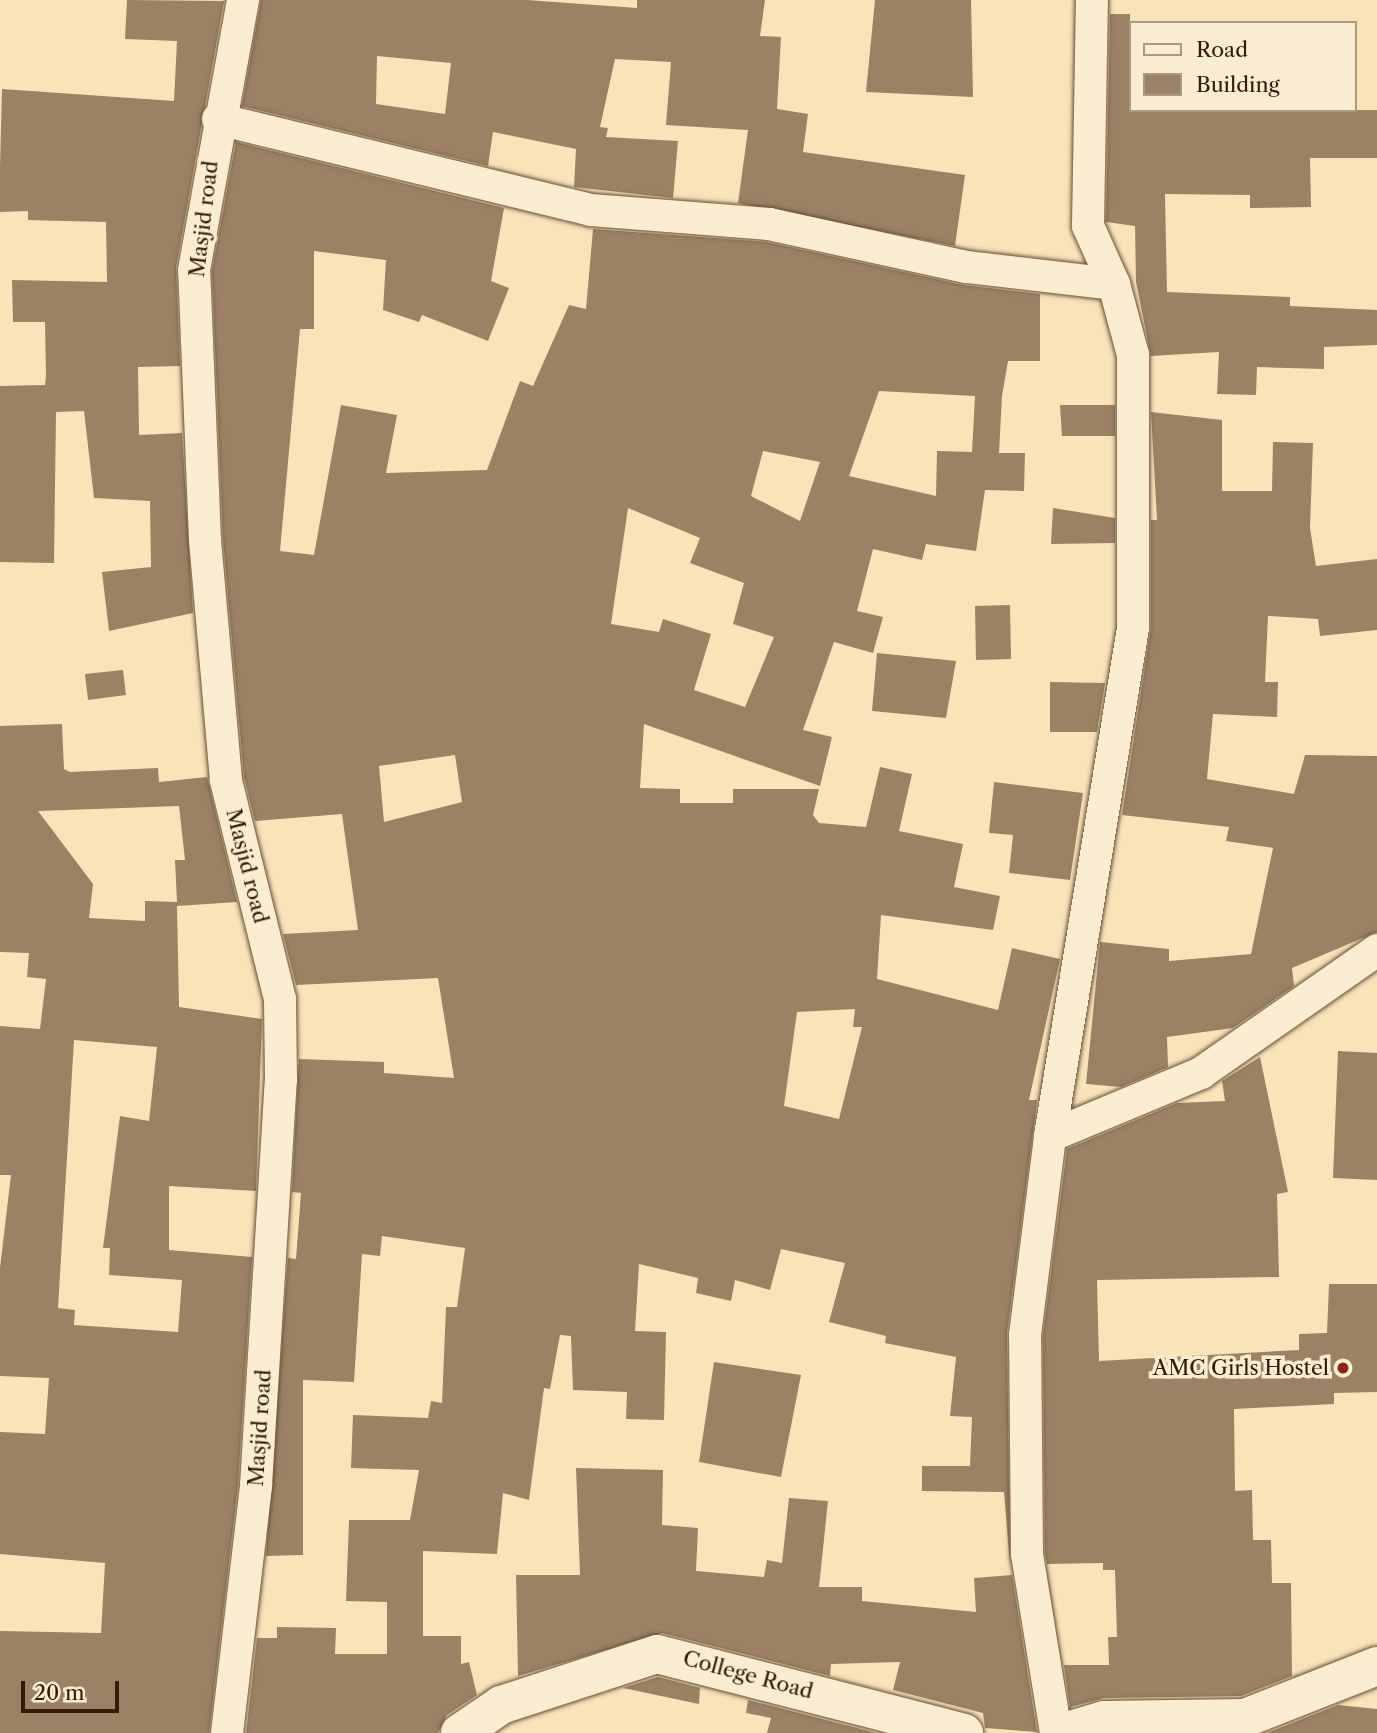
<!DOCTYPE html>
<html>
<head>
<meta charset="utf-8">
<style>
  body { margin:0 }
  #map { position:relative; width:1377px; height:1733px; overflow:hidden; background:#f9e3b9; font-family:"Libre Caslon Text",serif }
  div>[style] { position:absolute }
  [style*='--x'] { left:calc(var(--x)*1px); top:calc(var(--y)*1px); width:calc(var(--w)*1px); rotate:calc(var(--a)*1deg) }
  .building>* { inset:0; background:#9c8264 }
  .roads { filter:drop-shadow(0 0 2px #684c34) drop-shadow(0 0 2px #684c34) }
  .street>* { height:32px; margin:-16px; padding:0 16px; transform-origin:16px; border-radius:16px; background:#fbedd2 }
  .secondary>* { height:38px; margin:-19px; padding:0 19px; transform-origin:19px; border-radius:19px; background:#fbedd2 }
  .dots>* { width:19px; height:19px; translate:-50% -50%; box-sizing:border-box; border:4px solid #fbedd2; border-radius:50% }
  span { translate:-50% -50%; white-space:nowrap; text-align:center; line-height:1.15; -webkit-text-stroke:7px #fbedd2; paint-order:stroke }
  .street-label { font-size:21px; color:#371908 }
  .poi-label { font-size:21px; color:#371908 }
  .right { translate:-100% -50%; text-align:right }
  .legend { position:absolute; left:1129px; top:21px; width:228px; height:91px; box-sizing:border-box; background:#fbedd2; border:2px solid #ad9881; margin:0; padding:9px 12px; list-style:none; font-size:21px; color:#371908 }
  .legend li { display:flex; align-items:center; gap:14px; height:35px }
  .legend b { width:35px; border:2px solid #ad9881 }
  .scale { position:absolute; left:21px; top:1681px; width:98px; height:32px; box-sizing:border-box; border:4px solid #371908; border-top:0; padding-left:9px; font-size:21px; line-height:24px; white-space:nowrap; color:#371908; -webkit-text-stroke:5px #fbedd2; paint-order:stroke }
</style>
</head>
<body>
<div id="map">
  <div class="building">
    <div style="clip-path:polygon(127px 0,224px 1px,176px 267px,180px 366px,138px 367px,139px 435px,182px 433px,193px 613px,109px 631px,102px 572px,151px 567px,150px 501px,94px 498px,84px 411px,56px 412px,54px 563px,0 562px,0 386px,45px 385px,46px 376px,45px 322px,13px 322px,12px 280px,107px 282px,106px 222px,28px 220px,28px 211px,0 212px,0 166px,2px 89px,174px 101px,177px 41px,125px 39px)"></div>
    <div style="clip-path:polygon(evenodd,261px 0,527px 0,637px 8px,637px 0,765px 0,760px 36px,781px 37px,777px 109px,808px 114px,803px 152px,965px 175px,955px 246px,738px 203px,748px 130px,666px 125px,671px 62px,615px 59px,600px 127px,608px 128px,606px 137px,678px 141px,673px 198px,574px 187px,576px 149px,493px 132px,488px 166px,242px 106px,261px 0,377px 56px,451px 63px,445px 114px,376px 104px,377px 56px)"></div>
    <div style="clip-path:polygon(875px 0,971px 0,973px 97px,866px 92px)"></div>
    <div style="clip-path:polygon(1110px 14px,1130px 14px,1130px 110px,1377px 110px,1377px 158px,1310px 158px,1311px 207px,1250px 208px,1250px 195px,1165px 194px,1167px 292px,1290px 297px,1290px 306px,1377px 310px,1377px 345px,1324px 347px,1324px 369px,1257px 367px,1256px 395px,1217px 394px,1219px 352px,1151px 356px,1136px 282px,1135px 226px,1106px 222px)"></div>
    <div style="clip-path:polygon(evenodd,236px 142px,504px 208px,491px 281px,509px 288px,488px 341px,422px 315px,419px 322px,383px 310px,386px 260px,314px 251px,314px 329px,300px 329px,280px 551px,314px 555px,341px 405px,397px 415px,386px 473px,487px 470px,520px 381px,533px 386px,569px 305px,586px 309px,593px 229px,766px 242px,963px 285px,1040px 294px,1040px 361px,1008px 361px,1002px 396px,999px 453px,1025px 453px,1024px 491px,985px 490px,976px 551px,926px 544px,922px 560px,873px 549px,857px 611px,883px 617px,873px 653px,834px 642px,803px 730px,832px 737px,820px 786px,644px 724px,640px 788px,680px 789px,680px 803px,733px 803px,733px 789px,819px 789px,813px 815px,819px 823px,866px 827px,880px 767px,912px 774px,899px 831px,963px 844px,954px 887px,1000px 896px,993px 930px,881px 915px,877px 979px,998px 1010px,1012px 948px,1060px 959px,1029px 1100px,1037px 1100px,1007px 1333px,1010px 1565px,1004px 1492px,922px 1491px,922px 1466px,970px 1466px,972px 1417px,950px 1416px,956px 1357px,885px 1343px,886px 1336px,829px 1322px,845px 1263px,781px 1249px,770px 1290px,735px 1280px,731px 1301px,696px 1293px,698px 1278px,639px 1264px,635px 1331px,666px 1332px,664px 1420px,626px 1419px,627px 1392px,573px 1390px,571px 1336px,560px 1335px,550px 1389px,544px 1388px,529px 1500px,503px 1493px,497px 1554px,423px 1551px,423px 1636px,461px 1636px,461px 1664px,469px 1662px,477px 1695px,447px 1715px,438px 1733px,246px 1733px,257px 1638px,277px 1638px,277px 1627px,336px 1628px,335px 1654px,387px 1654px,387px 1602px,346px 1601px,349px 1520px,410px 1520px,419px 1470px,351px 1468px,353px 1415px,428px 1418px,431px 1401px,442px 1403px,446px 1307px,457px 1307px,465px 1248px,382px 1236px,380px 1256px,362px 1254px,354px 1382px,303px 1380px,303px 1555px,266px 1556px,288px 1258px,296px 1259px,301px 1193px,292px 1192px,299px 1059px,384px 1062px,384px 1073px,454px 1078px,438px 978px,296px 985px,283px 934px,358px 930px,342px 814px,255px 821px,244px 777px,223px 539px,212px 271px,236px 142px,879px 391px,975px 396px,972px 452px,937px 451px,936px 496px,849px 476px,879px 391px,236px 142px,763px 451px,820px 462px,800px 521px,751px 496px,763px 451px,236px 142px,628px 508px,700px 538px,690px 563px,744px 583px,733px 624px,774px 637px,745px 707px,694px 690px,711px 634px,663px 619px,659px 632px,611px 624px,628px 508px,236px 142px,455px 755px,462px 802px,384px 822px,379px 766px,455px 755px,236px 142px,855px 1009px,853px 1027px,862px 1027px,839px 1119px,784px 1106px,797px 1012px,855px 1009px)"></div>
    <div style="clip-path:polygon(1060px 405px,1115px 405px,1115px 436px,1062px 436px)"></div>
    <div style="clip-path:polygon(1151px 412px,1222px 420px,1222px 491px,1272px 491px,1273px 442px,1313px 443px,1310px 528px,1316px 566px,1377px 559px,1377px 630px,1320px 636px,1318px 619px,1268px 616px,1265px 682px,1278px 682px,1277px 717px,1213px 714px,1207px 779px,1294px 794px,1305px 755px,1377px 756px,1377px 932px,1292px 968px,1294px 986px,1233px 1028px,1167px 1037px,1168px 1067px,1121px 1087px,1086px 1084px,1100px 942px,1169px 949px,1169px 961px,1251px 954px,1273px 848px,1226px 841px,1229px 827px,1122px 815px,1151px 628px,1151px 520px,1157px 520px)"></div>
    <div style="clip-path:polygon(1053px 508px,1115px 518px,1115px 543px,1051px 544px)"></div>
    <div style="clip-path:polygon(1010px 605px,1011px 659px,976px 660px,975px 606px)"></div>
    <div style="clip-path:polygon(877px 653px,956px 661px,946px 718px,872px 711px)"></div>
    <div style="clip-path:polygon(123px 670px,126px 695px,88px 700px,85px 674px)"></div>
    <div style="clip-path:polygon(1050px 682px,1105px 683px,1097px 732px,1050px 732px)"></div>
    <div style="clip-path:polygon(evenodd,62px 724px,64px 769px,70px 772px,158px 768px,159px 782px,207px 777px,237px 902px,177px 906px,179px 1007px,262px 1019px,256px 1191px,169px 1186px,169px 1250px,252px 1257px,238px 1484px,209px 1733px,0 1733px,0 1631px,101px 1633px,105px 1563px,0 1554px,0 1432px,45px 1434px,49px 1378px,0 1376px,0 1268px,11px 1175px,0 1175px,0 1026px,40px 1029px,46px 979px,27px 977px,29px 953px,0 952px,0 726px,62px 724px,179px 806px,185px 860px,175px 860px,177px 902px,145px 901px,145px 921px,89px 918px,93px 884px,38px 811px,179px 806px,62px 724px,74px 1040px,157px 1047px,149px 1121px,120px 1116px,103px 1248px,110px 1248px,109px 1275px,182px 1280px,178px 1332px,74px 1325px,75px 1310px,58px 1308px,74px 1040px)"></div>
    <div style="clip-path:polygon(994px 782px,1083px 793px,1070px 880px,1009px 873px,1013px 835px,989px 833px)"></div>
    <div style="clip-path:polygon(1338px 1051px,1377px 1053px,1377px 1180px,1333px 1178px)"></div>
    <div style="clip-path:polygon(1260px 1057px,1288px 1192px,1277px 1194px,1279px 1277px,1097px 1280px,1099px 1361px,1299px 1350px,1299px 1334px,1327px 1333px,1329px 1284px,1377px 1284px,1377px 1392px,1334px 1393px,1334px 1404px,1234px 1409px,1235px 1491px,1252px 1490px,1253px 1540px,1271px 1540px,1272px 1583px,1291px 1583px,1292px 1676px,1241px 1696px,1104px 1698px,1070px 1707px,1064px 1665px,1109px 1665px,1108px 1637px,1117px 1637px,1115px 1570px,1103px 1570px,1103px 1563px,1047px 1564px,1045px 1552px,1043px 1336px,1067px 1149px,1177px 1103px,1225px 1101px,1222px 1081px)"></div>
    <div style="clip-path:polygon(714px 1362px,801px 1375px,781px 1477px,699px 1462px)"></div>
    <div style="clip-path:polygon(576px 1468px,663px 1470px,662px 1525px,698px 1528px,696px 1571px,764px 1577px,767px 1560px,782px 1563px,789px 1498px,828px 1501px,819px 1587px,862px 1587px,862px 1601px,976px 1612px,974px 1578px,1012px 1575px,1037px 1732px,985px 1728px,983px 1713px,893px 1690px,900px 1662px,831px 1664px,830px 1676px,662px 1633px,518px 1676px,516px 1575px,580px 1575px)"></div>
    <div style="clip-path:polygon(658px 1677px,700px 1688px,699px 1704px,623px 1688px)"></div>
    <div style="clip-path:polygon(748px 1700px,876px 1733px,767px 1733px,771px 1718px,746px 1713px)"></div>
    <div style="clip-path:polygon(1338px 1705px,1377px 1709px,1377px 1733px,1267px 1733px)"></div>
  </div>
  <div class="roads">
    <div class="street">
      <div style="--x:218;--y:119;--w:384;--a:13.7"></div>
      <div style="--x:591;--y:210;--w:179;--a:4.5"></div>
      <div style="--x:769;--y:224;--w:203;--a:12.3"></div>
      <div style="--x:967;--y:267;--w:148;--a:6.6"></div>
      <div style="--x:1050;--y:1136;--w:164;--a:-22.6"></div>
      <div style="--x:1201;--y:1073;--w:215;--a:-34.9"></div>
      <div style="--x:227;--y:1733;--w:249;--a:-83.3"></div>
      <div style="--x:256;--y:1486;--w:407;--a:-86.5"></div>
      <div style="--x:281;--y:1080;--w:81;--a:-90.7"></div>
      <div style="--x:280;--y:999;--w:226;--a:-103.9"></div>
      <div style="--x:226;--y:780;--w:241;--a:-95"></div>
      <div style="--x:205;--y:540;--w:270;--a:-92.3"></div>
      <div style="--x:194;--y:270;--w:274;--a:-79.7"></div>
      <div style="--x:1056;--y:1733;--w:181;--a:-99.2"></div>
      <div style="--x:1027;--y:1554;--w:219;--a:-90.5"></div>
      <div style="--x:1025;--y:1335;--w:201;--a:-82.8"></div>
      <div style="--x:1050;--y:1136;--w:515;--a:-80.72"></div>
      <div style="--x:1133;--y:628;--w:273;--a:-90"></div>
      <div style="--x:1133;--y:355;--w:73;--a:-105"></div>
      <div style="--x:1114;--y:284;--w:64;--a:-114.1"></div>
      <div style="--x:1088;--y:226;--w:226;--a:-89"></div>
    </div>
    <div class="secondary">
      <div style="--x:460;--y:1733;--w:50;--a:-34.3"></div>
      <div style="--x:501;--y:1705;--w:164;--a:-18.1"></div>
      <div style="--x:657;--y:1654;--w:317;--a:14.4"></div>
      <div style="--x:1061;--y:1733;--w:45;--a:-16.8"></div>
      <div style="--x:1104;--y:1720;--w:141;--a:-0.8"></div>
      <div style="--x:1245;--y:1718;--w:142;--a:-21.5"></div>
    </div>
  </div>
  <div class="dots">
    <div style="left:1343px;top:1368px;background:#8f2418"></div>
  </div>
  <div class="street-label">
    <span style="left:204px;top:219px;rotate:-83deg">Masjid road</span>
    <span style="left:247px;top:866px;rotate:76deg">Masjid road</span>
    <span style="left:260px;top:1428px;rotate:-86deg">Masjid road</span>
    <span style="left:748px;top:1675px;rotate:15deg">College Road</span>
  </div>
  <div class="poi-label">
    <span class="right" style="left:1329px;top:1368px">AMC Girls Hostel</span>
  </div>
  <ul class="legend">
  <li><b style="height:9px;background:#fbedd2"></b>Road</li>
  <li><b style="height:19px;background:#9c8264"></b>Building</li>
  </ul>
  <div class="scale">20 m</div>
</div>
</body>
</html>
